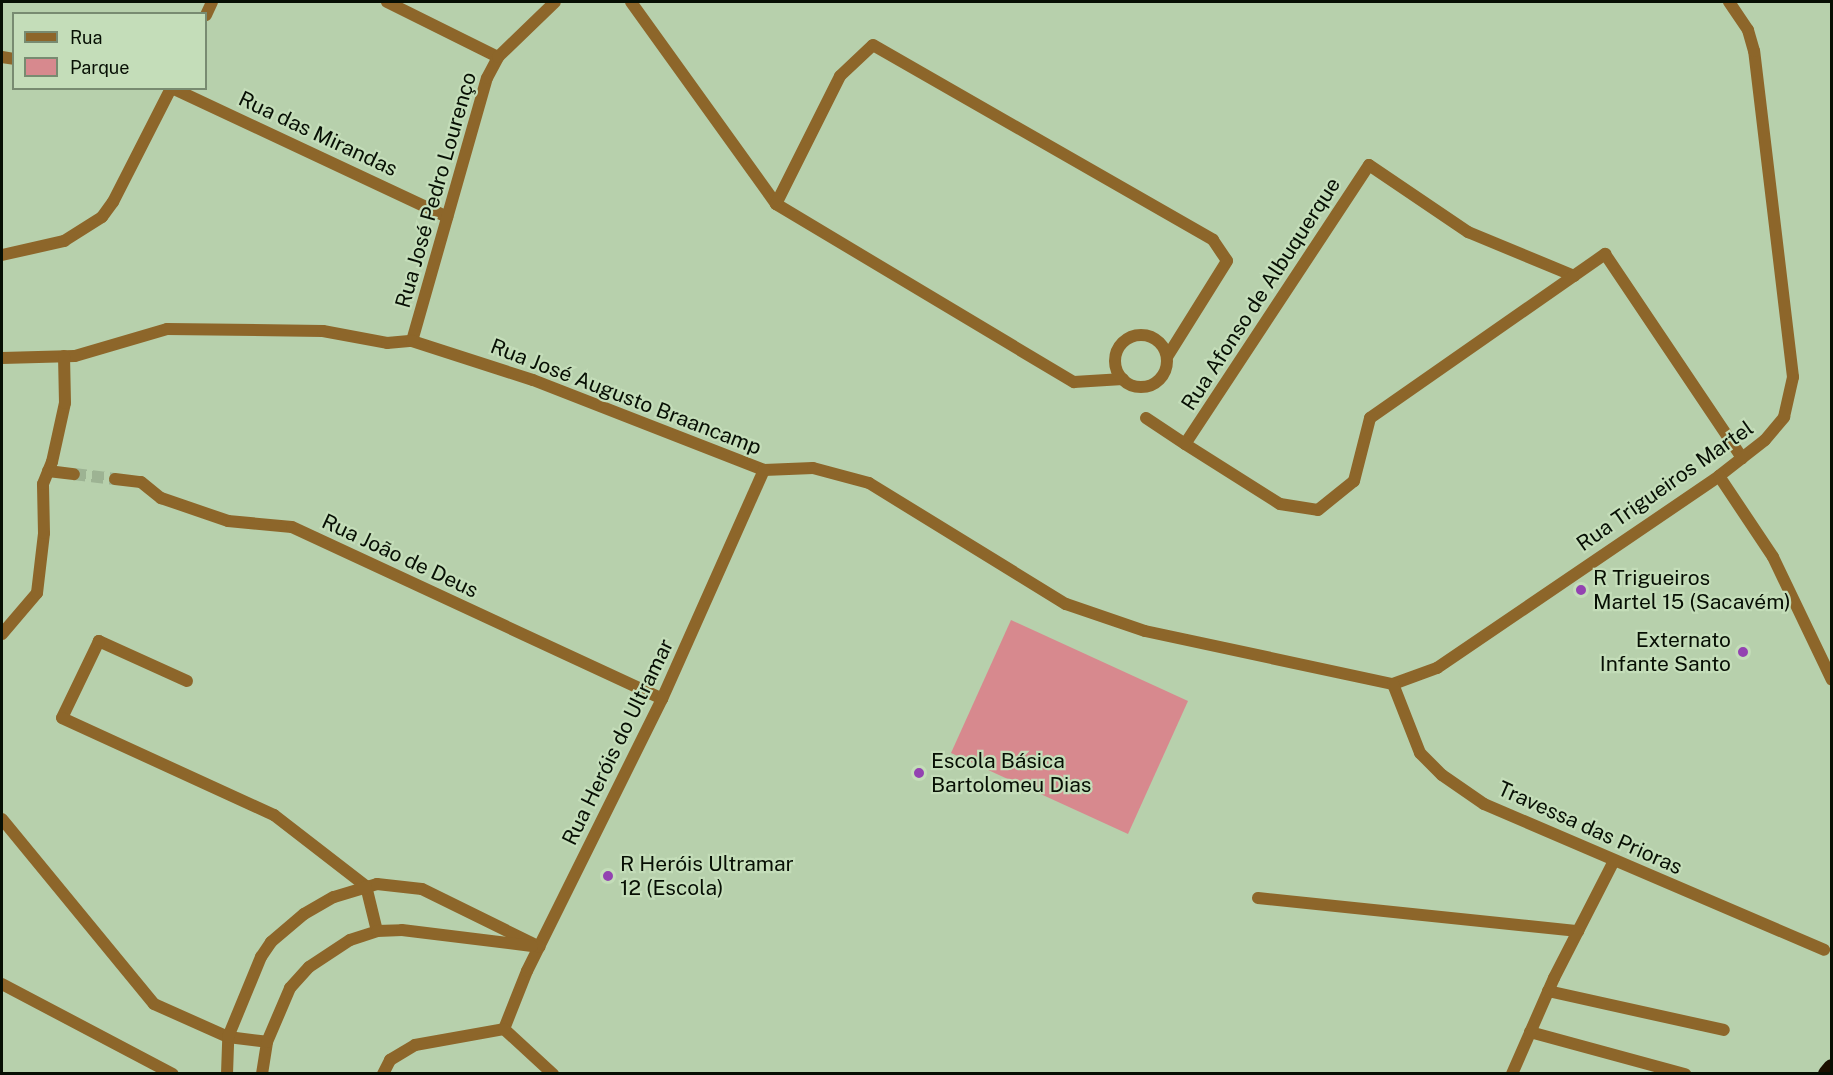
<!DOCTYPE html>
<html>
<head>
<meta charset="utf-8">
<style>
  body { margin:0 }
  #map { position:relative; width:1833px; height:1075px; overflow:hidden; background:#b7d0ac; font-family:"Public Sans",sans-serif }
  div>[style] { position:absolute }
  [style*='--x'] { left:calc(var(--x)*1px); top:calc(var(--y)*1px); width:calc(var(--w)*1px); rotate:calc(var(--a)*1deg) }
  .green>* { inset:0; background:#d7898e }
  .street-tunnel>* { height:12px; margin-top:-6px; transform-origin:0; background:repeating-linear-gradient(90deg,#9db393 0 12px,transparent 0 18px) }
  .lane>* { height:12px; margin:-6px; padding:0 6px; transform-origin:6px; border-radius:6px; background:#8d662a }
  .lane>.ring { margin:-6px; padding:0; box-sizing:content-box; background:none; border:12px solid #8d662a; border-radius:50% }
  .street>* { height:12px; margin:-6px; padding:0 6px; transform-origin:6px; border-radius:6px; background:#8d662a }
  .highway>* { height:18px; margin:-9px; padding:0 9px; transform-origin:9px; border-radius:9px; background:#1d1000 }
  .dots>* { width:16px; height:16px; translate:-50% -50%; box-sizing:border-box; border:3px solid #c4ddb9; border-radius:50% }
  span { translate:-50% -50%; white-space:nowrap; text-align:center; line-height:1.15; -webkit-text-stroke:4.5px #c4ddb9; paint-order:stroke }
  .street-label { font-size:21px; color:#070f04 }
  .poi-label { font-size:21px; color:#070f04 }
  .left { translate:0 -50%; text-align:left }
  .right { translate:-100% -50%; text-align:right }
  .frame { position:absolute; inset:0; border:3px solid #070f04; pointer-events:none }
  .legend { position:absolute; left:12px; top:12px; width:195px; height:78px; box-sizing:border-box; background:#c4ddb9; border:2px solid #788b71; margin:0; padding:8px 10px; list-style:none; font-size:18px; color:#070f04 }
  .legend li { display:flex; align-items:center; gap:12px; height:30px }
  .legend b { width:30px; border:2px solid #788b71 }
</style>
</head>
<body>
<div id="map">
  <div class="green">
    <div style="clip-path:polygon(1011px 620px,1188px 701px,1128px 834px,951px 753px)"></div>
  </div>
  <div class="street-tunnel">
    <div style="--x:74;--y:474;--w:41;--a:7"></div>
  </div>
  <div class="lane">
    <div style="--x:631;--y:2;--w:249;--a:54.3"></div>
    <div style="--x:776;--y:204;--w:347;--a:30.9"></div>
    <div style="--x:1074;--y:382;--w:49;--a:-3.5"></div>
    <div style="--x:1369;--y:165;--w:120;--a:34.1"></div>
    <div style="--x:1468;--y:232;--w:115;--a:22.5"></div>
    <div style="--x:776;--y:204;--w:143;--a:-63.4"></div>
    <div style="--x:840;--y:76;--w:45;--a:-43.2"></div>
    <div style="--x:873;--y:45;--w:392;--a:29.8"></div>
    <div style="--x:1213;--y:240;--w:25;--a:56"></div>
    <div style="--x:1227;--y:261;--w:113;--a:122"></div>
    <div class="ring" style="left:1115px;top:335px;width:40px;height:40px"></div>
    <div style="--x:1258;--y:898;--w:322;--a:5.9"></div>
    <div style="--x:1548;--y:991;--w:180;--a:12.5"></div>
    <div style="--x:1530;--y:1032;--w:161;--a:15.2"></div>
    <div style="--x:1512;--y:1074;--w:105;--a:-66.4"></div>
    <div style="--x:1554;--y:978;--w:131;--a:-62.9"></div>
  </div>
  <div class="street">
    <div style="--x:387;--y:2;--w:124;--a:26.4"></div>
    <div style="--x:206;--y:15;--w:14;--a:-65"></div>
    <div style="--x:2;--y:57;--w:12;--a:9"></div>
    <div style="--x:172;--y:88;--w:304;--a:25.1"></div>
    <div style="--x:1369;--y:165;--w:334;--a:123.4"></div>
    <div style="--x:1185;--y:444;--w:112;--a:32.3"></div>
    <div style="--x:1280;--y:504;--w:38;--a:9"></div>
    <div style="--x:1318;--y:510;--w:46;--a:-38.9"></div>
    <div style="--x:1354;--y:481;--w:65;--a:-75.7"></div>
    <div style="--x:1370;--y:418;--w:287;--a:-34.9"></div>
    <div style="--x:1605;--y:254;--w:246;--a:56.1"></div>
    <div style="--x:2;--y:255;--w:64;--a:-12.7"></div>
    <div style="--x:64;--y:241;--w:45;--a:-32.3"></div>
    <div style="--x:102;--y:217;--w:19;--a:-54"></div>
    <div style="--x:113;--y:202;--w:128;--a:-63"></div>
    <div style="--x:412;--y:341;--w:273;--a:-74.1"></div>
    <div style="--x:487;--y:78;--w:24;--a:-62"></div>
    <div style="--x:498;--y:57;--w:79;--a:-44"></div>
    <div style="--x:2;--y:358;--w:73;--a:-1.6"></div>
    <div style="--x:75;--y:356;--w:96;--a:-16.4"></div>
    <div style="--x:167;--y:329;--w:156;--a:0.7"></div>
    <div style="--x:323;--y:331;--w:65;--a:10.6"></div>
    <div style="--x:387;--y:343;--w:25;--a:-5"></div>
    <div style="--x:412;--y:341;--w:127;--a:17.9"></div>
    <div style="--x:533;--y:380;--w:248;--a:21.3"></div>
    <div style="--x:764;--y:470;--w:49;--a:-2.3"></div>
    <div style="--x:813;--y:468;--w:58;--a:15"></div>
    <div style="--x:869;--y:483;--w:231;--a:31.6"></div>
    <div style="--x:1066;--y:604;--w:83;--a:18.9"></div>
    <div style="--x:1145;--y:631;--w:254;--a:12.1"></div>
    <div style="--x:1393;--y:684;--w:47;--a:-20"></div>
    <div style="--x:1437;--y:668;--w:341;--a:-34.2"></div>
    <div style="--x:1719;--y:476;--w:58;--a:-38"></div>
    <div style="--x:1765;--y:440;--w:30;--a:-50"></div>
    <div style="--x:1784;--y:417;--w:41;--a:-77.3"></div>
    <div style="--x:1793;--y:377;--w:328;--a:-96.8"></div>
    <div style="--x:1754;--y:51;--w:22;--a:-106"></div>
    <div style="--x:1748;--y:30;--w:34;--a:-124"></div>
    <div style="--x:1146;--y:418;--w:47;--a:33.7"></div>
    <div style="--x:48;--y:471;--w:26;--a:7"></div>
    <div style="--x:1719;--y:476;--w:97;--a:56.3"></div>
    <div style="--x:1773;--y:557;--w:136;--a:64.4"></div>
    <div style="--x:115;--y:479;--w:26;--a:7"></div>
    <div style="--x:141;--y:482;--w:26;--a:39"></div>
    <div style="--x:161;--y:498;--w:71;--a:18.9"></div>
    <div style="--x:228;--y:521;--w:64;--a:5.4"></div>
    <div style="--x:292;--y:527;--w:408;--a:24.9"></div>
    <div style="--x:2;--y:634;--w:54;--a:-49.5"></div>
    <div style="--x:37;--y:593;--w:60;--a:-83.3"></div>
    <div style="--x:44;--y:533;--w:49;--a:-91.2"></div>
    <div style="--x:43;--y:484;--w:24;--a:-68"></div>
    <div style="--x:52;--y:462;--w:60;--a:-77.6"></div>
    <div style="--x:65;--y:403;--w:47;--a:-91.2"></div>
    <div style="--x:187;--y:681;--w:97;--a:-155.6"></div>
    <div style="--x:99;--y:641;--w:85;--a:115.7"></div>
    <div style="--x:62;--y:718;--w:233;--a:24.6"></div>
    <div style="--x:274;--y:815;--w:116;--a:37.7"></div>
    <div style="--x:366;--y:886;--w:46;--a:76.3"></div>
    <div style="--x:1393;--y:684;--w:74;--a:68.6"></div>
    <div style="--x:1420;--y:753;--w:31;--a:45"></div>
    <div style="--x:1442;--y:775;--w:51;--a:34.6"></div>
    <div style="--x:1484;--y:804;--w:370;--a:23.2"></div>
    <div style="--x:2;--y:819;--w:239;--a:50.6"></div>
    <div style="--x:154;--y:1004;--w:81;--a:24"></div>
    <div style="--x:228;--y:1037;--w:39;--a:7"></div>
    <div style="--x:2;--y:984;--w:193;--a:27.8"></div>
    <div style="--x:504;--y:1029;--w:62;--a:-68.4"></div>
    <div style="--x:527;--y:971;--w:304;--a:-63.6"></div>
    <div style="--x:662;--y:699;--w:251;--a:-66"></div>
    <div style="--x:227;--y:1074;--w:37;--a:-88"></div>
    <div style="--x:228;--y:1037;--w:87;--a:-67.6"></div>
    <div style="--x:261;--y:957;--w:18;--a:-56"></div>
    <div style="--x:271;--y:942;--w:43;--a:-40.3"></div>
    <div style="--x:304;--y:914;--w:34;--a:-30"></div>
    <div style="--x:334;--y:897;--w:45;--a:-16.8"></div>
    <div style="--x:377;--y:884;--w:45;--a:6.3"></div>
    <div style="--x:422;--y:889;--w:131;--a:26.2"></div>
    <div style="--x:262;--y:1074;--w:32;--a:-81"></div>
    <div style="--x:267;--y:1042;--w:59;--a:-66.9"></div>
    <div style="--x:290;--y:988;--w:28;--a:-48"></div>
    <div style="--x:309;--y:967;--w:49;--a:-33.4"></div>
    <div style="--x:350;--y:940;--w:28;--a:-18"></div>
    <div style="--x:377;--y:931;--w:25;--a:-2"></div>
    <div style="--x:402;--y:930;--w:131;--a:7"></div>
    <div style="--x:383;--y:1074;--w:16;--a:-63"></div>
    <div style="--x:390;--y:1060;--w:29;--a:-31"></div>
    <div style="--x:415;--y:1045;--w:90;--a:-10.2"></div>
    <div style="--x:504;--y:1029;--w:67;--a:42.6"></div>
  </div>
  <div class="highway">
    <div style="--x:1827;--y:1074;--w:8;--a:-50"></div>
  </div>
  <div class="dots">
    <div style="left:1581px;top:590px;background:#9342b1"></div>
    <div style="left:1743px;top:652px;background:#9342b1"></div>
    <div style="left:919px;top:773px;background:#9342b1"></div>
    <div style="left:608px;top:876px;background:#9342b1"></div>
  </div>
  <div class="street-label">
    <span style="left:318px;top:134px;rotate:25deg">Rua das Mirandas</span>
    <span style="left:436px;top:190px;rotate:-74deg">Rua José Pedro Lourenço</span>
    <span style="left:1261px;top:294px;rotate:-57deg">Rua Afonso de Albuquerque</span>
    <span style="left:626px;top:397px;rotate:21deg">Rua José Augusto Braancamp</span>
    <span style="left:1665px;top:486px;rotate:-35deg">Rua Trigueiros Martel</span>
    <span style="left:400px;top:556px;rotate:25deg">Rua João de Deus</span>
    <span style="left:618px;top:742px;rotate:-64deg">Rua Heróis do Ultramar</span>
    <span style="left:1590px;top:828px;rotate:24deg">Travessa das Prioras</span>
  </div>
  <div class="poi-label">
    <span class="left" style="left:1593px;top:590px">R Trigueiros<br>Martel 15 (Sacavém)</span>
    <span class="right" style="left:1731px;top:652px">Externato<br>Infante Santo</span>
    <span class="left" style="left:931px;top:773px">Escola Básica<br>Bartolomeu Dias</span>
    <span class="left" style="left:620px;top:876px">R Heróis Ultramar<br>12 (Escola)</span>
  </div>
  <div class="frame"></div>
  <ul class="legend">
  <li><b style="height:8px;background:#8d662a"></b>Rua</li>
  <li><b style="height:16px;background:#d7898e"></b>Parque</li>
  </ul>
</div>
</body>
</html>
